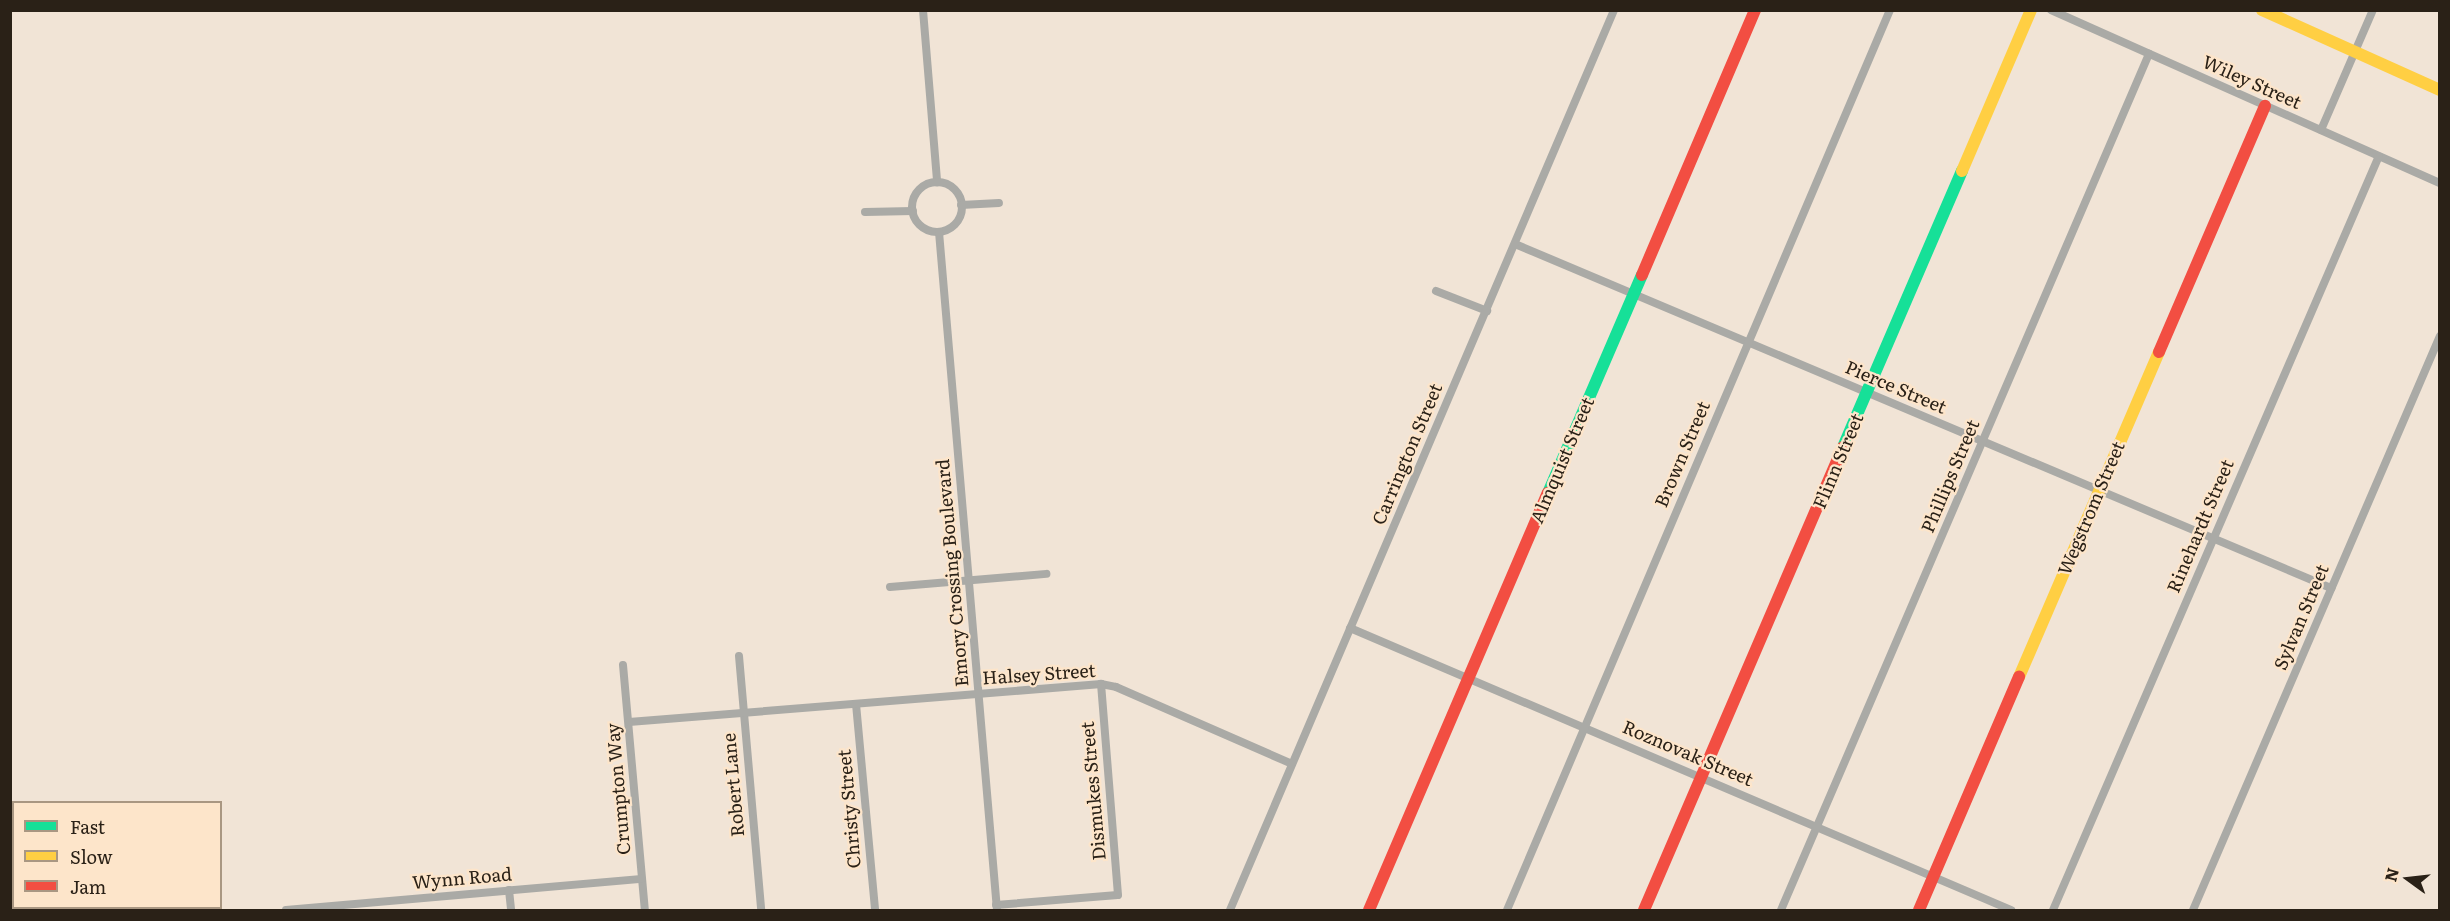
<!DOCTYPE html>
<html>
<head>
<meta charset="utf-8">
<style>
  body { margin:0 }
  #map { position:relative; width:2450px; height:921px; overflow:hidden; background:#f1e4d6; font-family:Literata,serif }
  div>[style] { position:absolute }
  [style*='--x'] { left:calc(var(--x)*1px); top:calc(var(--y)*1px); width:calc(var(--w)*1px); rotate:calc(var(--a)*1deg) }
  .street>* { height:8px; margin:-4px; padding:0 4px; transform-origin:4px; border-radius:4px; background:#aaaaa6 }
  .street>.ring { margin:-4px; padding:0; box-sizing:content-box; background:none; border:8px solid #aaaaa6; border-radius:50% }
  .fast>* { height:12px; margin:-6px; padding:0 6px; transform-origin:6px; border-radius:6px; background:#16e098 }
  .slow>* { height:12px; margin:-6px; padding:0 6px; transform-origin:6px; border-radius:6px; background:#ffcf43 }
  .jam>* { height:12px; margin:-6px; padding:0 6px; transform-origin:6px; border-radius:6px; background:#f24e42 }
  span { translate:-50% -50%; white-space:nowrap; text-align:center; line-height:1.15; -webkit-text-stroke:4.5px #fde5ca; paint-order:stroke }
  .street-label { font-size:18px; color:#2a2117 }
  .frame { position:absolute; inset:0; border:12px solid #2a2117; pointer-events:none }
  .legend { position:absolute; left:12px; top:801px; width:210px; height:108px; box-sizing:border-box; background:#fde5ca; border:2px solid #a99782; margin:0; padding:8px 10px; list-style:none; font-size:18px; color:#2a2117 }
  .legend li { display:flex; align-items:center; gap:12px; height:30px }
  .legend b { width:30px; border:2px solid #a99782 }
  .north { position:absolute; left:2378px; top:849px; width:60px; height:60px; -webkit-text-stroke:4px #fde5ca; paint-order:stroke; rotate:285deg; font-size:16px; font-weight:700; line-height:24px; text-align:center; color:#2a2117 }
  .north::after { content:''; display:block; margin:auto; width:21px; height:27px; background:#2a2117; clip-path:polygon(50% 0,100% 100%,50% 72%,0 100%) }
</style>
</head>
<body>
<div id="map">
  <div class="street">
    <div style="--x:923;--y:10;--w:173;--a:85.3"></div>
    <div style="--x:2051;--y:10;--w:426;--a:24"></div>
    <div style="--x:2321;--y:130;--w:131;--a:-66.6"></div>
    <div class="ring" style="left:912px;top:182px;width:42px;height:42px"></div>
    <div style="--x:961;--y:205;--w:38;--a:-3"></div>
    <div style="--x:865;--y:212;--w:48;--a:-1.2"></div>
    <div style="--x:939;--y:232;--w:680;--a:85.11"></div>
    <div style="--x:1515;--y:244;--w:886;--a:22.86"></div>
    <div style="--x:1436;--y:291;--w:55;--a:21.4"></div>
    <div style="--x:890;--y:587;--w:157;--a:-4.8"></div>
    <div style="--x:1350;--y:628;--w:719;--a:23.1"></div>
    <div style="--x:739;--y:656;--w:255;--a:85"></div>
    <div style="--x:623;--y:665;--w:246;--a:84.9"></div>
    <div style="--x:856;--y:704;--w:207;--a:84.7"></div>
    <div style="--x:629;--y:722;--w:474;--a:-4.6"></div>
    <div style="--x:1101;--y:684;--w:15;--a:11"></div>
    <div style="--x:1116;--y:687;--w:192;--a:23.6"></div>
    <div style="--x:509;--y:890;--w:20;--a:84"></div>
    <div style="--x:996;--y:905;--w:122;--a:-4.7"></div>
    <div style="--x:1118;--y:895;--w:212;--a:-94.6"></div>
    <div style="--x:217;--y:908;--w:2;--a:90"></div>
    <div style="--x:286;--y:910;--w:357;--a:-5"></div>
    <div style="--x:1230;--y:910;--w:978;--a:-66.89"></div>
    <div style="--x:1507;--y:910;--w:978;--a:-66.95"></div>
    <div style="--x:1781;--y:910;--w:932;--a:-66.74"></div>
    <div style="--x:2053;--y:910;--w:821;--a:-66.62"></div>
    <div style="--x:2193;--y:910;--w:625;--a:-66.72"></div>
  </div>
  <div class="fast">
    <div style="--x:1843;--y:447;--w:301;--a:-66.7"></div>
    <div style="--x:1548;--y:493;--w:237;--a:-66.7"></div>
  </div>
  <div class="slow">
    <div style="--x:2262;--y:10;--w:195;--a:24.2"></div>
    <div style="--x:1962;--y:171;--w:175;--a:-66.8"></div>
    <div style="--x:2019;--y:677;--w:354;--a:-66.7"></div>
  </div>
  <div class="jam">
    <div style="--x:1642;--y:275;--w:288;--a:-66.9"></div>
    <div style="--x:2159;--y:352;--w:268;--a:-66.7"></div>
    <div style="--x:1369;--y:910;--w:454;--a:-66.8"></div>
    <div style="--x:1644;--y:910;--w:504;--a:-66.74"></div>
    <div style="--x:1919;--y:910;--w:254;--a:-66.8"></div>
  </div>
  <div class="street-label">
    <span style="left:2252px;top:82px;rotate:24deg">Wiley Street</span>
    <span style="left:1896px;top:387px;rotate:23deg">Pierce Street</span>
    <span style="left:1407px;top:454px;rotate:-67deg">Carrington Street</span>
    <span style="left:1682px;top:454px;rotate:-67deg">Brown Street</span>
    <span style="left:1562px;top:460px;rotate:-67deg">Almquist Street</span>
    <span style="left:1838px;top:461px;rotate:-67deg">Flinn Street</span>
    <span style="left:1950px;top:476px;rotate:-67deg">Phillips Street</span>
    <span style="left:2091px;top:508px;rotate:-67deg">Wegstrom Street</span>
    <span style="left:2200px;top:526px;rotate:-67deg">Rinehardt Street</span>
    <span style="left:952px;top:573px;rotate:-95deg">Emory Crossing Boulevard</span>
    <span style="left:2301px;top:617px;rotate:-67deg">Sylvan Street</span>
    <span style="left:1039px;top:674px;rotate:-4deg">Halsey Street</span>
    <span style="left:1688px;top:753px;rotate:23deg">Roznovak Street</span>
    <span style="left:733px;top:785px;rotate:-95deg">Robert Lane</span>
    <span style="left:618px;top:789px;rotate:-95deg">Crumpton Way</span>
    <span style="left:1093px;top:791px;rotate:-95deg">Dismukes Street</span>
    <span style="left:849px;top:809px;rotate:-95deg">Christy Street</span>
    <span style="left:462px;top:878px;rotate:-5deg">Wynn Road</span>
  </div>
  <div class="frame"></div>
  <ul class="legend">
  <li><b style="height:8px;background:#16e098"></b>Fast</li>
  <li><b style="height:8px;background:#ffcf43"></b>Slow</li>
  <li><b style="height:8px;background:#f24e42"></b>Jam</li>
  </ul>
  <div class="north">N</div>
</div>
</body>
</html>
